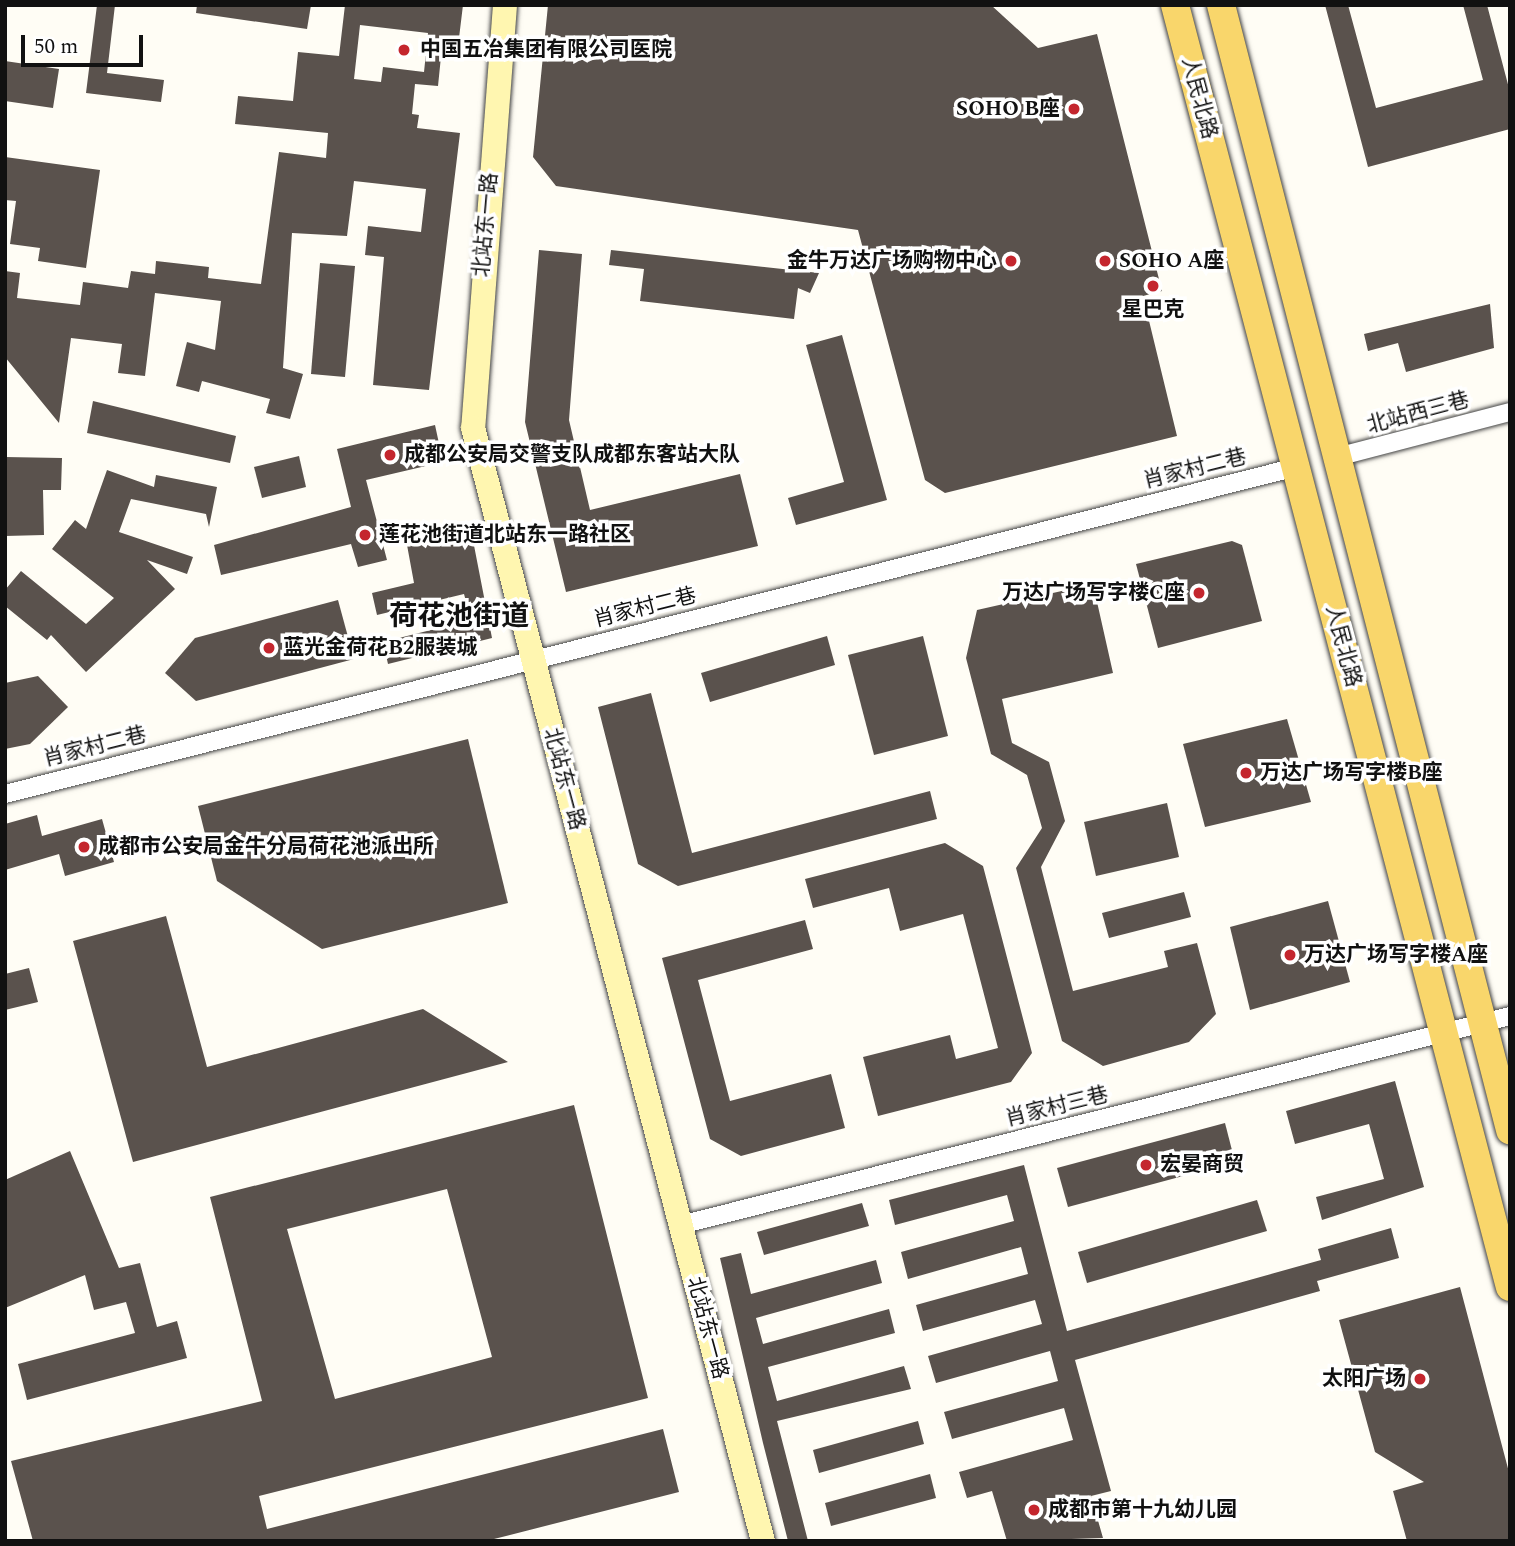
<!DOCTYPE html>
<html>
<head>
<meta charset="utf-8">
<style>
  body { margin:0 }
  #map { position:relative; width:1515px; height:1546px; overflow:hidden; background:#fffdf5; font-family:Spectral,"Noto Sans SC",serif }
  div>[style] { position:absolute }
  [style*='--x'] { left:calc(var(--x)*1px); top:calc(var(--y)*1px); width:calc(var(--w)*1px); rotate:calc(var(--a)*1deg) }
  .building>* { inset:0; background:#5a524d }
  .roads { filter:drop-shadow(0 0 2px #444) drop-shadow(0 0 2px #444) }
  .street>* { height:18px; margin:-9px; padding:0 9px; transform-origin:9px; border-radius:9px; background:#fff }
  .secondary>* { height:24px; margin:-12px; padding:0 12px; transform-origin:12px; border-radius:12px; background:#fff6b0 }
  .primary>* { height:28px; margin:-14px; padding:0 14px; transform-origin:14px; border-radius:14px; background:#f9d66b }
  .dots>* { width:19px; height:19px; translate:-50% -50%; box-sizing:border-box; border:4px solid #fff; border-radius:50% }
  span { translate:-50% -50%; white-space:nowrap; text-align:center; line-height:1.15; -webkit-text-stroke:7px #fff; paint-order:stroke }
  .poi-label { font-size:21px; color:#111; font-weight:700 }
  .left { translate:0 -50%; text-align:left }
  .right { translate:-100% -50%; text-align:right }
  .street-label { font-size:21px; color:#111 }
  .district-label { font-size:28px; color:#111; font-weight:700 }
  .frame { position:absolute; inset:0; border:7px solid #111; pointer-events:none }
  .scale { position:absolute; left:21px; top:35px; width:122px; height:32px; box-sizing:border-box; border:4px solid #111; border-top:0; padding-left:9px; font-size:21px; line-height:24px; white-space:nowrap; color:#111; -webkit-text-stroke:5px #fff; paint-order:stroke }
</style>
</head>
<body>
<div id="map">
  <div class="building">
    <div style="clip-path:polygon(97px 5px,115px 5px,107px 73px,164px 80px,161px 102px,86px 93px)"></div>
    <div style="clip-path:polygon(197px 5px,311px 5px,307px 29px,196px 13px)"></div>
    <div style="clip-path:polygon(evenodd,345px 5px,463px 5px,459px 38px,443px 37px,438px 86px,415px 84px,412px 114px,419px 115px,417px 128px,460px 133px,429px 390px,373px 385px,384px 257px,365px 255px,368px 226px,421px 232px,426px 189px,354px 181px,347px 236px,292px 233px,283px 368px,303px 374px,290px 419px,266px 413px,270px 399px,202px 381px,199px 392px,176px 386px,187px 342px,215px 350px,221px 301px,155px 293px,145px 376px,118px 373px,122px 344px,71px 338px,59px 423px,5px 357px,5px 271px,20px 273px,17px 298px,80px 305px,83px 282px,128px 288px,131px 271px,155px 274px,156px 261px,209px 267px,208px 278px,261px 284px,279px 152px,326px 158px,328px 133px,235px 124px,238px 96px,293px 101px,298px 52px,339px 56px,345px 5px,360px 25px,428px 33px,424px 72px,383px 67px,381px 82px,354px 79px,360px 25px)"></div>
    <div style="clip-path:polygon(548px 5px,991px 5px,1038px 48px,1097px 34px,1162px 291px,1143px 296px,1177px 436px,945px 493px,925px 480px,858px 230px,556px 186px,533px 157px)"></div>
    <div style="clip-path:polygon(1325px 5px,1348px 5px,1376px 108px,1483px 80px,1463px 5px,1487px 5px,1510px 92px,1510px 129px,1368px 167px)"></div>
    <div style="clip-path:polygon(5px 61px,59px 69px,53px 108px,5px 101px)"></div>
    <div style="clip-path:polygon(5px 157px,100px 170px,86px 268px,38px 261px,40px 248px,10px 244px,16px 201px,5px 200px)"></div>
    <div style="clip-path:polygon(539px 250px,582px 254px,569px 420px,590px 510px,740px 474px,758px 546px,566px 592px,525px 422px)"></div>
    <div style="clip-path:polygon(611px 250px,819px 273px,810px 293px,798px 288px,794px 319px,640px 301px,644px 269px,609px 265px)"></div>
    <div style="clip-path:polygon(320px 263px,355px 266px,345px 377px,311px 374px)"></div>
    <div style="clip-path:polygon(1490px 304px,1494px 348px,1406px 372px,1398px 343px,1368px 351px,1364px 334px)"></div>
    <div style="clip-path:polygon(842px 335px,887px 500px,796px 525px,788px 498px,844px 482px,806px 345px)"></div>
    <div style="clip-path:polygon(93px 401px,236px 436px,230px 463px,87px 433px)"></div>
    <div style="clip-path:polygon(435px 425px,443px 462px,366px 480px,387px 560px,358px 567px,351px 544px,221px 575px,214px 545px,351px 507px,337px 449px)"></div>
    <div style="clip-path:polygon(299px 456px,306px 487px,262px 498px,254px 467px)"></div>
    <div style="clip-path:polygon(5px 457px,62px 458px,61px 490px,43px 490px,44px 535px,5px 536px)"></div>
    <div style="clip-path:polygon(107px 470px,154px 487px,156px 475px,217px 487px,209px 527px,206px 514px,131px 499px,119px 532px,193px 557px,187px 574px,147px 560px,175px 589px,86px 672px,51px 635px,47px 640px,5px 606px,5px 590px,21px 571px,86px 624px,114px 598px,52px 549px,75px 520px,86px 529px)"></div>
    <div style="clip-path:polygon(471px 530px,492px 638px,388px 664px,383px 642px,471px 620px,464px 594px,377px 615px,372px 593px,414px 583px,407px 545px)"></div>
    <div style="clip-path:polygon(1232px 541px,1242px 545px,1262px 621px,1158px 648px,1136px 564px)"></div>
    <div style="clip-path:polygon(1093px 584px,1113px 673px,1002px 699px,1012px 743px,1049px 762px,1065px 821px,1041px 867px,1073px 991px,1168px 967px,1164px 951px,1197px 943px,1216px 1014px,1189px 1042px,1103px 1066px,1062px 1041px,1016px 868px,1042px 828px,1027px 775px,991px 754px,966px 658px,977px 610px)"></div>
    <div style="clip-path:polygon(338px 600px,354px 659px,196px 701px,165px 673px,195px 638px)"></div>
    <div style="clip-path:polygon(827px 636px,835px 665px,710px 702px,701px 673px)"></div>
    <div style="clip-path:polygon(923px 636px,948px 736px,874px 755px,848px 655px)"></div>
    <div style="clip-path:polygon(38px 676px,68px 707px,30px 744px,5px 749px,5px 683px)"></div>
    <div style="clip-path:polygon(651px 693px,692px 853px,930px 791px,937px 819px,678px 886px,638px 864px,598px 707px)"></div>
    <div style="clip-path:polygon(1287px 719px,1311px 802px,1205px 827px,1183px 744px)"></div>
    <div style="clip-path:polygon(468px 739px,508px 903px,322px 949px,217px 881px,198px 806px)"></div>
    <div style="clip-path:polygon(1167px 803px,1179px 857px,1096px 876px,1084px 822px)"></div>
    <div style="clip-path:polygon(37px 815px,42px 836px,102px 819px,114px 862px,65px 876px,59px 854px,5px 870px,5px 824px)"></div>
    <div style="clip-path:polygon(945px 843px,983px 866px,1032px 1053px,1011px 1082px,878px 1116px,863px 1057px,950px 1035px,956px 1059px,998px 1048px,963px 914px,900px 931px,889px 888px,813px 908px,805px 879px)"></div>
    <div style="clip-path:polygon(1184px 892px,1191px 917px,1109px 938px,1102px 913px)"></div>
    <div style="clip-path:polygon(1328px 901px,1350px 982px,1250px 1010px,1230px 927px)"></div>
    <div style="clip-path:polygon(166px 916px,207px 1067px,423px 1009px,508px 1062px,133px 1162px,73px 941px)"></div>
    <div style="clip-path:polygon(805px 920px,813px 949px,698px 980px,730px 1101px,831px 1074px,845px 1128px,741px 1156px,710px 1139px,662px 958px)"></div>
    <div style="clip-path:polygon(29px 968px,38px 1002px,5px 1010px,5px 974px)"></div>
    <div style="clip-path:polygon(1395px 1081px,1424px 1187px,1322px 1220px,1316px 1197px,1384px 1179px,1369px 1124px,1295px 1144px,1286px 1111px)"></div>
    <div style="clip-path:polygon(evenodd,574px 1105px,648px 1398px,259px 1496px,267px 1529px,663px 1429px,679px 1492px,486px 1541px,33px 1541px,11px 1461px,262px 1401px,210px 1197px,574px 1105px,447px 1189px,492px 1357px,335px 1399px,287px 1229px,447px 1189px)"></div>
    <div style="clip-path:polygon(1225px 1123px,1235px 1162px,1068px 1207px,1057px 1168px)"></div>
    <div style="clip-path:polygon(70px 1151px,119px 1268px,140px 1263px,157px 1327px,177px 1321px,187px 1358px,27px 1400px,18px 1364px,135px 1333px,126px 1302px,94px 1310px,85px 1275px,5px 1308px,5px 1180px)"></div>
    <div style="clip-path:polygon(1024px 1165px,1067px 1331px,1321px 1260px,1318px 1249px,1391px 1228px,1399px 1258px,1317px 1281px,1320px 1291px,1075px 1360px,1111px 1491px,1091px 1496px,1103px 1538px,1007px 1541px,992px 1491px,967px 1498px,959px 1472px,1073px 1440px,1064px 1408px,952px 1439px,944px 1412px,1058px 1381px,1050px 1351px,936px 1383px,928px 1356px,1042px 1324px,1035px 1300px,923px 1331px,916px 1305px,1028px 1274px,1021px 1247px,908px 1279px,901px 1252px,1014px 1221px,1007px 1195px,895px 1225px,889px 1200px)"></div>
    <div style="clip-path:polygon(1257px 1200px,1267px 1231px,1087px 1283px,1078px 1252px)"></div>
    <div style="clip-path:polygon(862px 1203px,869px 1226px,764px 1255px,757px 1232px)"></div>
    <div style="clip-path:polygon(741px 1253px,751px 1294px,876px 1260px,882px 1283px,756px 1318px,763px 1344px,889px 1309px,895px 1333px,768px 1367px,777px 1401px,904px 1366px,911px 1389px,777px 1421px,808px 1541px,788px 1541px,763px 1443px,720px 1258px)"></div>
    <div style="clip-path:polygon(1460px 1287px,1510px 1476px,1510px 1541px,1407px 1541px,1393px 1491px,1424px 1482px,1375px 1452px,1339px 1320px)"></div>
    <div style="clip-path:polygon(918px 1421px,924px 1444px,819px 1473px,813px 1450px)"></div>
    <div style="clip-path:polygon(930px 1474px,936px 1498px,831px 1526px,825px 1503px)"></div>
  </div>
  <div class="roads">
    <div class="street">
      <div style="--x:1337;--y:457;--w:179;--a:-14.6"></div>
      <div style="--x:5;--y:794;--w:1332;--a:-14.21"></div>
      <div style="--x:680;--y:1225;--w:856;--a:-14.13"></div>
    </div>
    <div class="secondary">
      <div style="--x:505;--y:5;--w:424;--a:94.3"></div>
      <div style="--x:473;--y:428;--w:1150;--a:75.4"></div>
    </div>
    <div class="primary">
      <div style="--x:1175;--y:5;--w:1325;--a:75.36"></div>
      <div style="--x:1221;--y:5;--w:1162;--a:75.59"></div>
    </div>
  </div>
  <div class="dots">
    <div style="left:404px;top:50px;background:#c4262e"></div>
    <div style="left:1074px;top:109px;background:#c4262e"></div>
    <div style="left:1011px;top:261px;background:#c4262e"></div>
    <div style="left:1105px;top:261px;background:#c4262e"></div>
    <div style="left:1153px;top:286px;background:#c4262e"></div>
    <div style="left:390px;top:455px;background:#c4262e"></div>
    <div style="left:365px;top:535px;background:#c4262e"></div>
    <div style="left:1199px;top:593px;background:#c4262e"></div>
    <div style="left:269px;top:648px;background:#c4262e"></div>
    <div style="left:1246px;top:773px;background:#c4262e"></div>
    <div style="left:84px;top:847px;background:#c4262e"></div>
    <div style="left:1290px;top:955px;background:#c4262e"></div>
    <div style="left:1146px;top:1165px;background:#c4262e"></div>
    <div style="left:1420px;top:1379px;background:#c4262e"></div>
    <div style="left:1034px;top:1510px;background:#c4262e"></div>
  </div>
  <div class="poi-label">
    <span class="left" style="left:420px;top:50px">中国五冶集团有限公司医院</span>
    <span class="right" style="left:1060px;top:109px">SOHO B座</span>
    <span class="right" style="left:997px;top:261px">金牛万达广场购物中心</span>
    <span class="left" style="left:1119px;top:261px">SOHO A座</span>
    <span style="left:1153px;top:310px">星巴克</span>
    <span class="left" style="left:404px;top:455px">成都公安局交警支队成都东客站大队</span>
    <span class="left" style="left:379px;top:535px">莲花池街道北站东一路社区</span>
    <span class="right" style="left:1185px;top:593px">万达广场写字楼C座</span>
    <span class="left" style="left:283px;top:648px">蓝光金荷花B2服装城</span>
    <span class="left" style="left:1260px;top:773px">万达广场写字楼B座</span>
    <span class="left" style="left:98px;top:847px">成都市公安局金牛分局荷花池派出所</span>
    <span class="left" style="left:1304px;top:955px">万达广场写字楼A座</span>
    <span class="left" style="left:1160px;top:1165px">宏晏商贸</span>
    <span class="right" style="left:1406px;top:1379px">太阳广场</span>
    <span class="left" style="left:1048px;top:1510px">成都市第十九幼儿园</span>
  </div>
  <div class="street-label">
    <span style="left:1199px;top:98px;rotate:75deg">人民北路</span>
    <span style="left:486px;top:225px;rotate:-85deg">北站东一路</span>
    <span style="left:1418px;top:413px;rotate:-15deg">北站西三巷</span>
    <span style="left:1195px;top:469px;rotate:-14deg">肖家村二巷</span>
    <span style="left:645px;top:608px;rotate:-14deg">肖家村二巷</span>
    <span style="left:1343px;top:646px;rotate:75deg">人民北路</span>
    <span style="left:95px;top:747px;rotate:-14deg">肖家村二巷</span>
    <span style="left:564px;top:779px;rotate:75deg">北站东一路</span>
    <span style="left:1057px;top:1107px;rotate:-14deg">肖家村三巷</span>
    <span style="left:707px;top:1328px;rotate:75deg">北站东一路</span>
  </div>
  <div class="district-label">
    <span style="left:459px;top:617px">荷花池街道</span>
  </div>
  <div class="frame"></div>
  <div class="scale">50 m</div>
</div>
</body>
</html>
